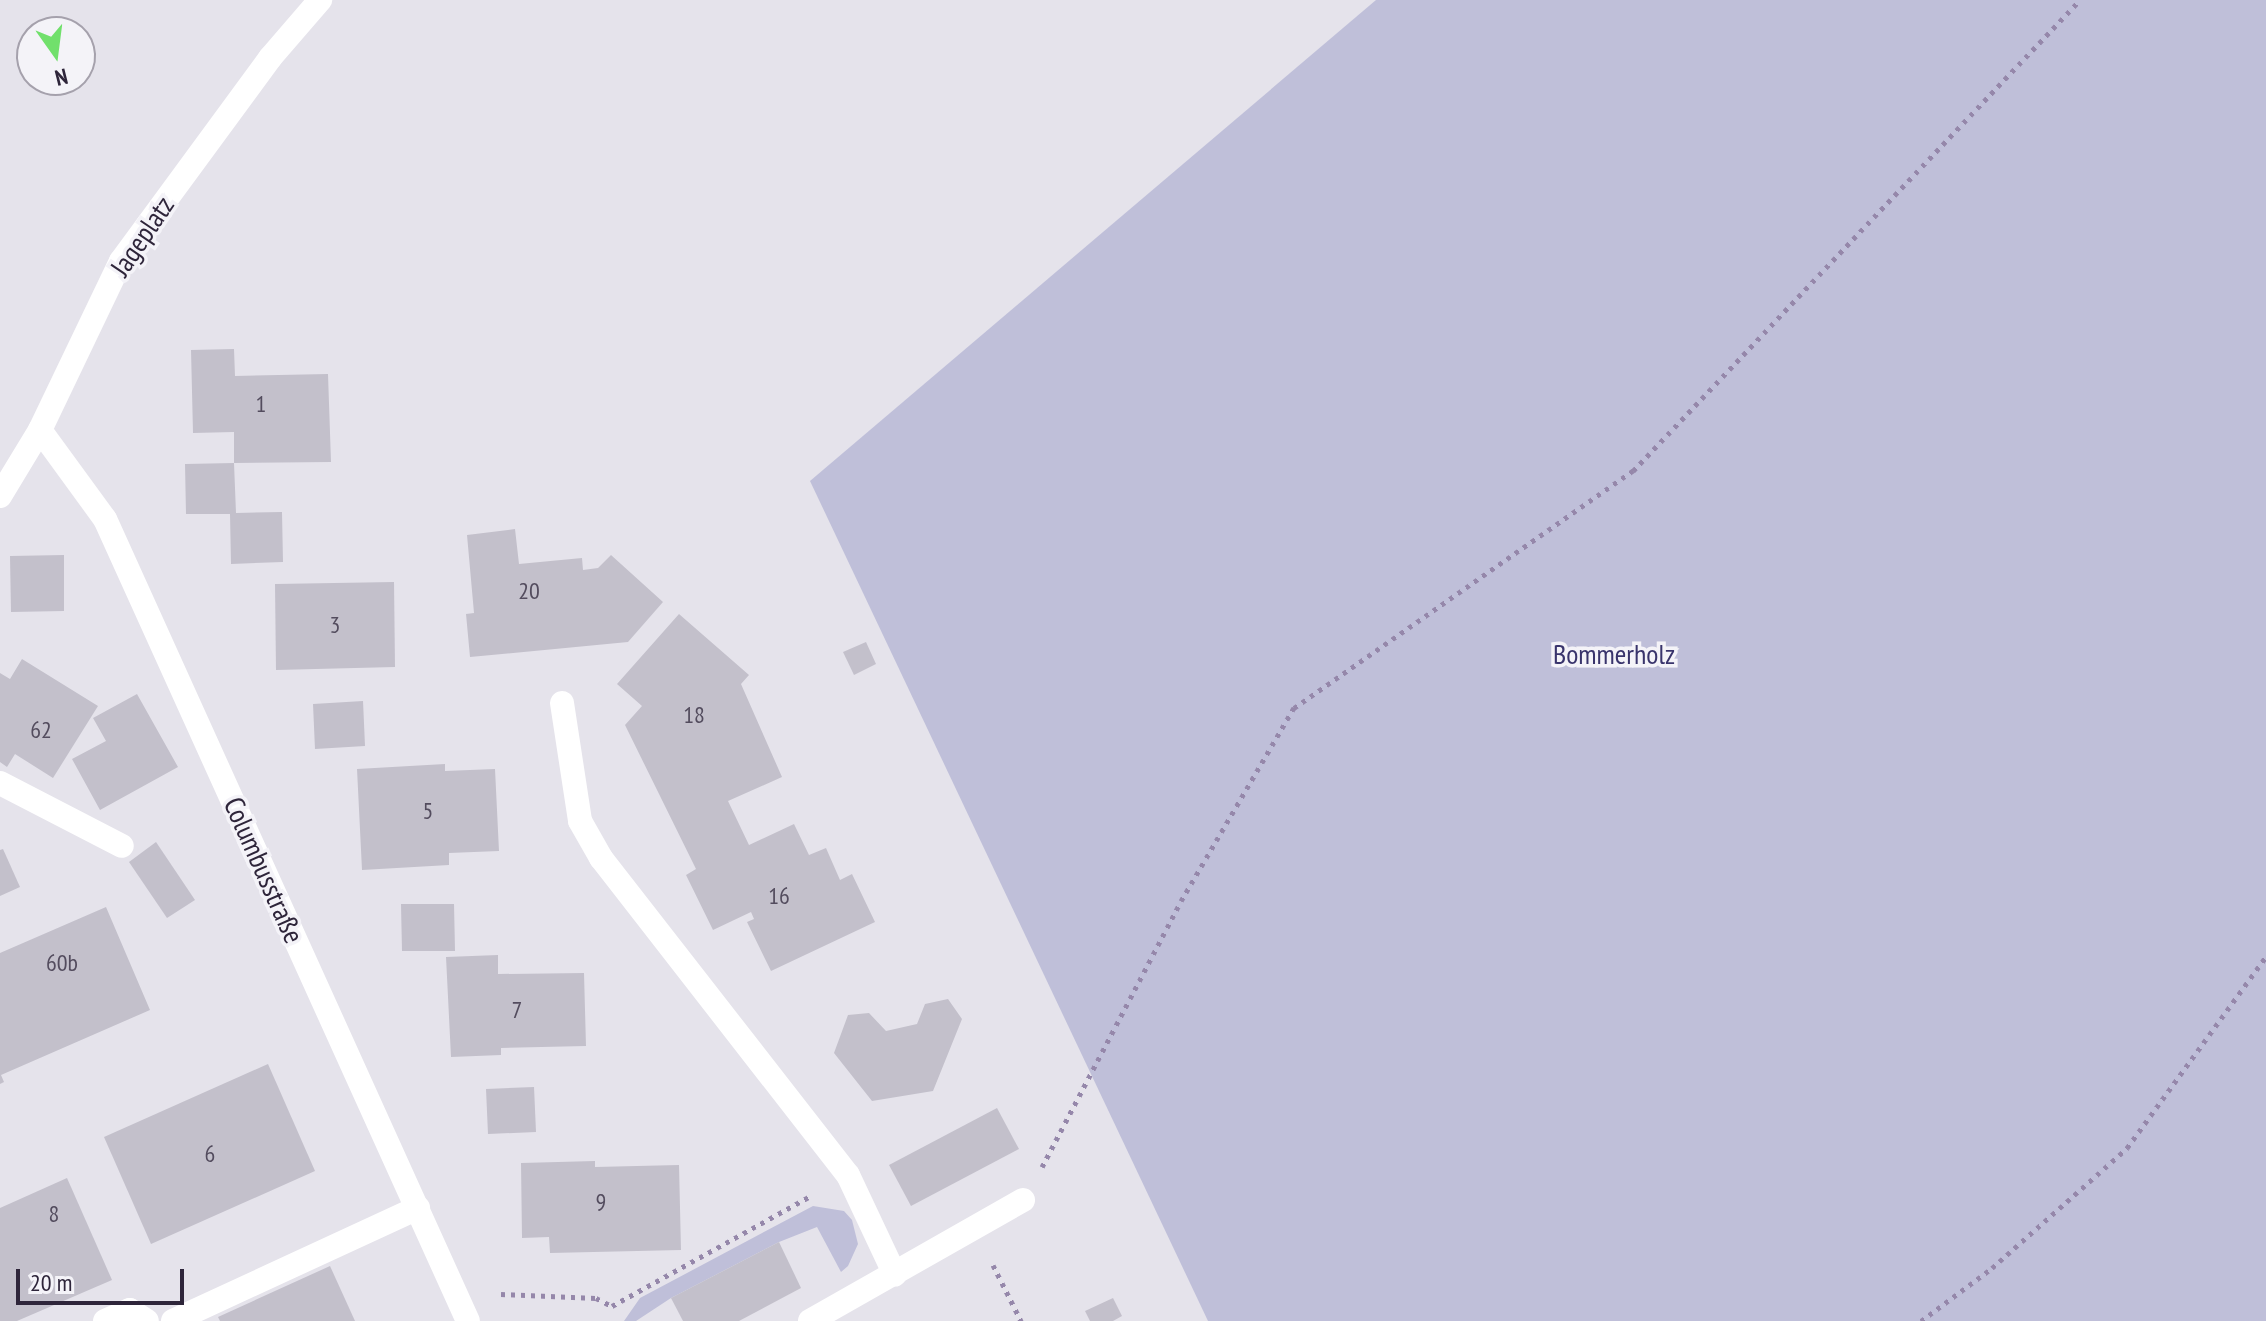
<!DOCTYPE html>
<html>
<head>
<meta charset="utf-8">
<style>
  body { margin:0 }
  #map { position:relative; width:2266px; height:1321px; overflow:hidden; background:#e5e3eb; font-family:"PT Sans Narrow",sans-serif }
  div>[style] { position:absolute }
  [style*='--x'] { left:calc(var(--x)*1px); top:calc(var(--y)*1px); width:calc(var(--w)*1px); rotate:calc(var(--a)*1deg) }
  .green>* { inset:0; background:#bfbfd9 }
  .building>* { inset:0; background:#c3c0cb }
  .path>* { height:5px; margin-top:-2.5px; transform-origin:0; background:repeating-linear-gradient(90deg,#9587aa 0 4px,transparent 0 10px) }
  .lane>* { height:24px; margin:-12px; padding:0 12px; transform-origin:12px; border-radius:12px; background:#fff }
  .street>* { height:24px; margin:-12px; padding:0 12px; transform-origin:12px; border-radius:12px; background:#fff }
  span { translate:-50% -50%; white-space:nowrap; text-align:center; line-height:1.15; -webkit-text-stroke:7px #f4f3f8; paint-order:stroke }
  .number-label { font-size:24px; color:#534c5e }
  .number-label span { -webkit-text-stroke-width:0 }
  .street-label { font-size:28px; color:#2e253a }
  .park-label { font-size:28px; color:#39346c }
  .north { position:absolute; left:16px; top:16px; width:80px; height:80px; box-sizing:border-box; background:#f4f3f8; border:2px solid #a5a1ac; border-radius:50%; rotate:166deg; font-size:22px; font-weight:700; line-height:32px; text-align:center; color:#2e253a }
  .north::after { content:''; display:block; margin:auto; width:28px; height:36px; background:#71e06c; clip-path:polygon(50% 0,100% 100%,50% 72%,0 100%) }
  .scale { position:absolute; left:16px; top:1269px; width:168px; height:36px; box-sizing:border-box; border:4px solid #2e253a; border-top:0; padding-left:10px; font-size:24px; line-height:28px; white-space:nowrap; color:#2e253a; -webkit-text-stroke:6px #f4f3f8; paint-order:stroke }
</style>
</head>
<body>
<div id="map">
  <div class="green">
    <div style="clip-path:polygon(1376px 0,2266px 0,2266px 1321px,1208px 1321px,810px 481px)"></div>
    <div style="clip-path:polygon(813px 1206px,844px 1211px,852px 1220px,858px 1244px,848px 1266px,841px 1272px,817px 1227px,779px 1242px,671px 1298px,636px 1321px,624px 1321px,640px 1298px)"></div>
  </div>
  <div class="building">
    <div style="clip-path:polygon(234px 349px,235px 376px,328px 374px,331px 462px,234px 463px,234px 432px,193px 433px,191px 350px)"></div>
    <div style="clip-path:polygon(234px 463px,236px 513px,282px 512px,283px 562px,231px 564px,230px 514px,186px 514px,185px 464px)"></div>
    <div style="clip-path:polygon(515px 529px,519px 564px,582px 558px,583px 570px,598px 568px,611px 555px,663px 602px,628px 642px,470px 657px,466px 614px,474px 613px,467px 535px)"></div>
    <div style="clip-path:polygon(64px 555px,64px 611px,11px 612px,10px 556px)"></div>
    <div style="clip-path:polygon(394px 582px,395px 667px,276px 670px,275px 584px)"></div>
    <div style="clip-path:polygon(679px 614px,749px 675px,741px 684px,782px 777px,728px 801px,749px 845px,794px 824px,809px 855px,826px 848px,840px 880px,852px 874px,875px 922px,771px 971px,747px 922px,754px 919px,751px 912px,713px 930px,686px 875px,696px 869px,625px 725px,642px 706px,617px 684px)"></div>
    <div style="clip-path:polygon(866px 642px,876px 664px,854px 675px,843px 652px)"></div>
    <div style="clip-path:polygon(22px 659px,98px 706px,53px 778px,15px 754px,7px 767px,0 762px,0 673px,10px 679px)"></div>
    <div style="clip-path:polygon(137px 694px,178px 767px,100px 810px,72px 759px,106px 741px,93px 718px)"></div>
    <div style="clip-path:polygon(363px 701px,365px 746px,315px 749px,313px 704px)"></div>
    <div style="clip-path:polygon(445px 764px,445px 771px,495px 769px,499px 851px,449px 853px,449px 865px,362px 870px,357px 769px)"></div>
    <div style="clip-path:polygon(156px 842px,195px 900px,167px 918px,129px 862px)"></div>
    <div style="clip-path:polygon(3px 849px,20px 887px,0 896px,0 850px)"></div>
    <div style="clip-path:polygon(401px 904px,454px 904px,455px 951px,402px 951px)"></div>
    <div style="clip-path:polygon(106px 907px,150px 1010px,1px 1075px,4px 1082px,0 1084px,0 953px)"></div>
    <div style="clip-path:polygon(498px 955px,498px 974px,584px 973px,586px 1046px,501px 1048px,501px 1055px,451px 1057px,446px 957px)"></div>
    <div style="clip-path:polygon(948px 999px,962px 1019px,933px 1091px,872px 1101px,834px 1053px,848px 1015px,869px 1013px,886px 1031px,917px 1024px,925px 1004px)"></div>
    <div style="clip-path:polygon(268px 1064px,315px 1171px,151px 1244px,104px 1137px)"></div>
    <div style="clip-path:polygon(534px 1087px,536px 1132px,488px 1134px,486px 1089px)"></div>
    <div style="clip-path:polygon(997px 1108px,1019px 1149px,911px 1206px,889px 1165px)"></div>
    <div style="clip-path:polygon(595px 1161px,595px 1167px,679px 1165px,681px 1250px,550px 1253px,549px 1237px,522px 1238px,521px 1163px)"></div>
    <div style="clip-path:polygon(67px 1178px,112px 1280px,17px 1321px,0 1321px,0 1208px)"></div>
    <div style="clip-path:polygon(779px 1242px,801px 1288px,739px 1321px,683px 1321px,671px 1298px)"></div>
    <div style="clip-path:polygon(330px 1266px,355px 1321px,220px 1321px,218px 1317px)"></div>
    <div style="clip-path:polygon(1113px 1298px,1122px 1316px,1113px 1321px,1090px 1321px,1085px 1311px)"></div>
  </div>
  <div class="path">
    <div style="--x:1042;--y:1167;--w:300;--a:-62.4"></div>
    <div style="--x:1181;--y:901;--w:224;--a:-59.7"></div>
    <div style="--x:1294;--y:708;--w:414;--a:-35"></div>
    <div style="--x:1633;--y:471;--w:649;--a:-46.5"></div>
    <div style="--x:993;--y:1265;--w:63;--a:63.4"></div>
    <div style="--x:501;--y:1294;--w:95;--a:2.4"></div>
    <div style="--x:596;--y:1298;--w:18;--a:27"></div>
    <div style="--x:612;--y:1306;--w:229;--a:-29"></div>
    <div style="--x:1921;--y:1321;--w:89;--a:-36.7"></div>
    <div style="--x:1992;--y:1268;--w:181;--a:-41.6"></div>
    <div style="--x:2127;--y:1148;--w:236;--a:-54"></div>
  </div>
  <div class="lane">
    <div style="--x:0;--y:783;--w:137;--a:27.3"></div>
    <div style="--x:105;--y:1321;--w:27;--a:-24"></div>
    <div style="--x:130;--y:1310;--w:20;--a:33"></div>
    <div style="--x:173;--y:1321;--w:270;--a:-24.8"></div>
  </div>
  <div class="street">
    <div style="--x:40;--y:430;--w:110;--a:53.9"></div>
    <div style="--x:105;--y:519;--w:880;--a:65.65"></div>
    <div style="--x:0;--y:496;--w:77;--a:-58.8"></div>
    <div style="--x:40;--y:430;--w:187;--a:-64.4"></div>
    <div style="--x:121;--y:261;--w:252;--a:-53.7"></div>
    <div style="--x:270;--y:58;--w:77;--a:-49.2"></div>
    <div style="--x:562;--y:703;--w:119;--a:81.3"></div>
    <div style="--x:580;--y:821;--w:43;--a:60.4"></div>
    <div style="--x:601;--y:858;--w:402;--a:52.1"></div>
    <div style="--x:848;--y:1175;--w:110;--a:64.8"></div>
    <div style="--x:810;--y:1321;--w:245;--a:-29.6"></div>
  </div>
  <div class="number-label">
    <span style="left:261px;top:404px">1</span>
    <span style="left:529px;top:591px">20</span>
    <span style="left:335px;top:625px">3</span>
    <span style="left:694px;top:715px">18</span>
    <span style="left:41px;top:730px">62</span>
    <span style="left:428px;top:811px">5</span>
    <span style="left:779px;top:896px">16</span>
    <span style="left:62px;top:963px">60b</span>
    <span style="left:517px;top:1010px">7</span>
    <span style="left:210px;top:1154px">6</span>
    <span style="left:601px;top:1202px">9</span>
    <span style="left:54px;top:1214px">8</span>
  </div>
  <div class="street-label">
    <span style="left:142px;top:236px;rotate:-56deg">Jageplatz</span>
    <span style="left:264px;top:870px;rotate:66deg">Columbusstraße</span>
  </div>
  <div class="park-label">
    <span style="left:1614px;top:654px">Bommerholz</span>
  </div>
  <div class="north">N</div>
  <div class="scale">20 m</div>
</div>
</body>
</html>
